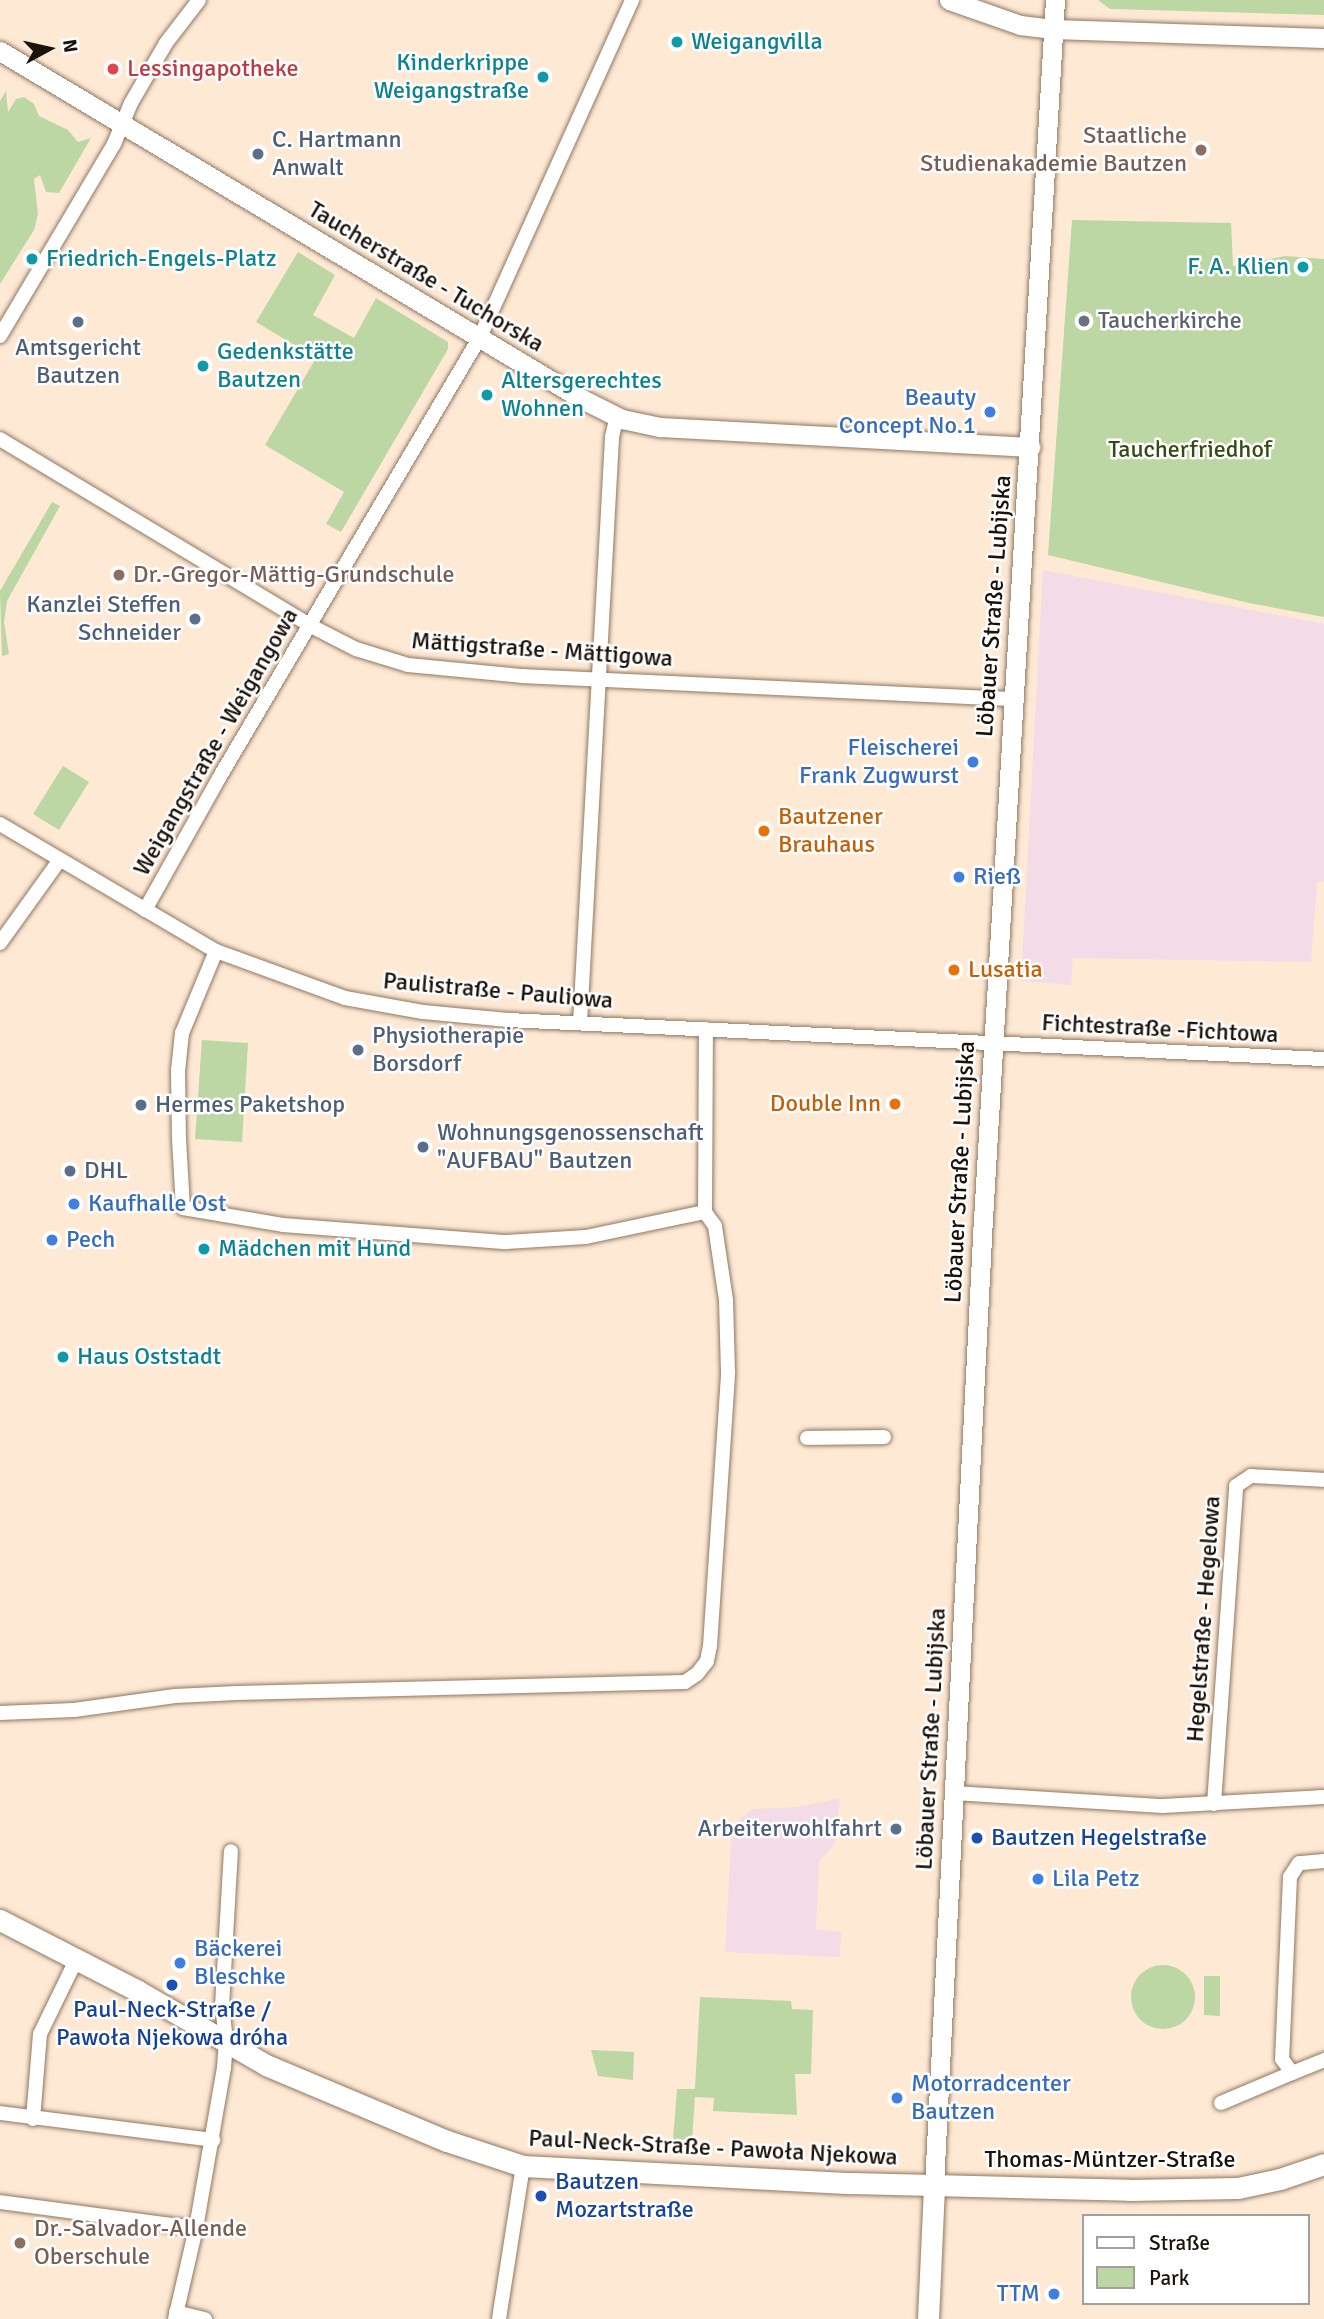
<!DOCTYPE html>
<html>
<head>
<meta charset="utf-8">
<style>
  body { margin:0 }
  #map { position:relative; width:1324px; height:2319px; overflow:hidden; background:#fee9d5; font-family:Signika,sans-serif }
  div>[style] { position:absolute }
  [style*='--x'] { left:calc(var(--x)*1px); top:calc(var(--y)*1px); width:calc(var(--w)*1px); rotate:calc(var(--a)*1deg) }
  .industrial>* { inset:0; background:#f3dbe7 }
  .green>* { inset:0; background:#bcd7a3 }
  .round { border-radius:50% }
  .roads { filter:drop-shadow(0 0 2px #8f7861) drop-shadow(0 0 2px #8f7861) }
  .street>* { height:14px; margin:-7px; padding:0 7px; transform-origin:7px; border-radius:7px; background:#fff }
  .secondary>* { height:19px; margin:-9.5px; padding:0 9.5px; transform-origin:9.5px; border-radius:9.5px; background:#fff }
  .primary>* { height:21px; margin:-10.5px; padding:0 10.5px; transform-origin:10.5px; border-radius:10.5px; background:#fff }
  .dots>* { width:19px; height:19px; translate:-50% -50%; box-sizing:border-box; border:4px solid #fff; border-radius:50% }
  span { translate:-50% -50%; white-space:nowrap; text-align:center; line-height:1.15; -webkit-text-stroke:5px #fff; paint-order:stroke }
  .culture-label { font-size:24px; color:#0d838f }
  .left { translate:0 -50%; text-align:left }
  .right { translate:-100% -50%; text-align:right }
  .health-label { font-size:24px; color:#be3a42 }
  .education-label { font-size:24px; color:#785e54 }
  .service-label { font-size:24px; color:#4e5e75 }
  .street-label { font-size:24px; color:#1a1108 }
  .worship-label { font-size:24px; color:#5b616d }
  .shop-label { font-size:24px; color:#366cbe }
  .park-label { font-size:24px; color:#334c11 }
  .food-label { font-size:24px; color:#c56008 }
  .transit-label { font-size:24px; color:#164399 }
  .legend { position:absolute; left:1082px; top:2214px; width:228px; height:91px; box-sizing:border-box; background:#fff; border:2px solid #a3a09c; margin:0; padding:9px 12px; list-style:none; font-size:21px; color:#1a1108 }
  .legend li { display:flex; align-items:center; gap:14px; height:35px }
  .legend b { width:35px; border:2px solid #a3a09c }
  .north { position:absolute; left:14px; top:14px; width:70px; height:70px; -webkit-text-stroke:5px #fff; paint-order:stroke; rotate:82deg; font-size:19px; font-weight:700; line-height:28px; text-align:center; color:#1a1108 }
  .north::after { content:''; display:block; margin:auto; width:24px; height:32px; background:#1a1108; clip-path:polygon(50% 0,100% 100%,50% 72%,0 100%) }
</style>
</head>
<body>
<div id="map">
  <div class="industrial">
    <div style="clip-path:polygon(1043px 570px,1324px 624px,1324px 882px,1317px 882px,1311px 962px,1073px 958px,1071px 985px,1021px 981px)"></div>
    <div style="clip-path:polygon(840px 1798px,835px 1843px,819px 1862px,816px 1929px,841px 1932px,840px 1957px,725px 1952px,732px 1825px,753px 1809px,798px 1807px)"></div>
  </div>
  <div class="green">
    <div style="clip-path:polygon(1098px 0,1324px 0,1324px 15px,1110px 9px)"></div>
    <div style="clip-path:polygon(6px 91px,8px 112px,16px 99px,24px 97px,34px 104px,39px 116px,68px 130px,78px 142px,91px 138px,59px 193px,46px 192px,40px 175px,34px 179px,38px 214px,34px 230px,0 284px,0 101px)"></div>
    <div style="clip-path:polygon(1072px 220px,1231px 223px,1233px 266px,1285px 256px,1324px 259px,1324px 617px,1249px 603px,1048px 555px)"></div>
    <div style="clip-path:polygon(298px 252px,335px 275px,313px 315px,354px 338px,376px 298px,448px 342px,448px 349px,341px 532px,326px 524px,344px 492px,265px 445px,316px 358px,256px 322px)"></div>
    <div style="clip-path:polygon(52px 502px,60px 506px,7px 601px,4px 622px,9px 654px,2px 656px,0 591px)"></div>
    <div style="clip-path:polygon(63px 766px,89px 782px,59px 830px,33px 814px)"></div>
    <div style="clip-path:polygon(202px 1040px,248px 1043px,242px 1142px,195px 1139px)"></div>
    <div class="round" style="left:1131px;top:1965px;width:64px;height:64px"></div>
    <div style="clip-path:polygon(1204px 1976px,1220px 1976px,1220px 2016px,1204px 2015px)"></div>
    <div style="clip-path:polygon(700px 1997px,791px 2001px,792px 2009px,813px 2010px,811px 2074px,795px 2074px,797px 2115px,713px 2111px,714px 2098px,695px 2097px,692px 2141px,673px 2140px,677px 2089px,695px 2089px)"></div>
    <div style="clip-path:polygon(591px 2050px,634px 2052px,633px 2080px,598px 2076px)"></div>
  </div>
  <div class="roads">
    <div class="street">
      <div style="--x:0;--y:336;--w:223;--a:-59.3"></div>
      <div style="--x:114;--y:144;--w:44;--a:-67.5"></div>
      <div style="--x:131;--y:103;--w:69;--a:-59.7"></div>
      <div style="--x:166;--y:43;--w:54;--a:-52.5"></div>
      <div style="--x:0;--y:439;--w:363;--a:31"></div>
      <div style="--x:311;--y:626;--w:51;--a:27.1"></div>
      <div style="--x:356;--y:649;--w:54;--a:17.1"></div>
      <div style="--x:408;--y:665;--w:116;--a:5.5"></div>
      <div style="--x:523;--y:676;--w:492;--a:2.7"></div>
      <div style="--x:0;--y:824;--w:251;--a:30.5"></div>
      <div style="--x:216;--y:951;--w:137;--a:20"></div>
      <div style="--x:345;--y:998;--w:79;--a:10.2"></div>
      <div style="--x:423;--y:1012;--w:85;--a:5.4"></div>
      <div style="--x:508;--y:1020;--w:817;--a:2.74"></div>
      <div style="--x:145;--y:910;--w:151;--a:-60.7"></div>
      <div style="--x:219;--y:778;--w:512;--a:-59.38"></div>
      <div style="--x:480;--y:337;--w:370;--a:-65.7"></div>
      <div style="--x:0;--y:943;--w:101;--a:-54.3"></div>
      <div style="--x:216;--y:951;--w:89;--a:112.5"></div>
      <div style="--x:182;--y:1033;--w:37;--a:96"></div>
      <div style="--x:178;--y:1070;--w:69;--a:89.2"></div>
      <div style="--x:179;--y:1139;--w:69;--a:86.7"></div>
      <div style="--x:183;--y:1208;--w:101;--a:9.6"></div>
      <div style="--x:283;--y:1225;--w:224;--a:4.4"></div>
      <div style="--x:506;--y:1242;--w:80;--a:-3.6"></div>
      <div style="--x:586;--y:1237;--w:122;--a:-11.9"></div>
      <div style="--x:580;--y:1023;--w:587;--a:-86.87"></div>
      <div style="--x:612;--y:437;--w:22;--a:-77"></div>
      <div style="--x:807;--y:1438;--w:77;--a:-0.7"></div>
      <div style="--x:0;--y:1713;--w:74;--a:-2.3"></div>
      <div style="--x:74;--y:1710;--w:102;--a:-7.9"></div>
      <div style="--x:175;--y:1696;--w:62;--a:-2.8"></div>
      <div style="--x:237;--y:1693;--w:448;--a:-1.4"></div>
      <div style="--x:685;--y:1682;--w:14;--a:-34"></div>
      <div style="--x:697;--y:1674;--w:16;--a:-52"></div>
      <div style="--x:707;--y:1661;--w:15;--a:-79"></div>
      <div style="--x:710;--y:1646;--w:275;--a:-86.2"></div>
      <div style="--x:728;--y:1372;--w:72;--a:-91.6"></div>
      <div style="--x:726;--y:1300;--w:75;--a:-98.5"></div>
      <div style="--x:715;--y:1226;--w:17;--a:-126"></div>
      <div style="--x:705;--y:1212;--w:183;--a:-89.7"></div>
      <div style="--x:954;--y:1793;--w:209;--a:3.6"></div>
      <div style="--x:1163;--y:1806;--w:161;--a:-3.2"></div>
      <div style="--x:1214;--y:1804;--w:319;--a:-86"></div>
      <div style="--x:1236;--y:1486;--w:18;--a:-34"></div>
      <div style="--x:1251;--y:1476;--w:73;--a:3.1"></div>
      <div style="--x:1324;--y:1861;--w:25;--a:175"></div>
      <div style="--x:1299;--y:1863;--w:17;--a:123"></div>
      <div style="--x:1290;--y:1877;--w:182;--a:92.5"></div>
      <div style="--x:1282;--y:2059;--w:17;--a:54"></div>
      <div style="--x:1292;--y:2073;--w:35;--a:-22"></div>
      <div style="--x:1221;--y:2103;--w:77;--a:-22.9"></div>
      <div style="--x:0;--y:2113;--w:215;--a:7.2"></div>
      <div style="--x:33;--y:2119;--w:85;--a:-85.3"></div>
      <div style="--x:40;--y:2034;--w:85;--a:-64"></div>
      <div style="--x:0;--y:2202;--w:198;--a:7.6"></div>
      <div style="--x:176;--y:2312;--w:30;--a:14"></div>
      <div style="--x:175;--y:2319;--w:93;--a:-77"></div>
      <div style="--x:196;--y:2228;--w:162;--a:-80.1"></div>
      <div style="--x:224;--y:2068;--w:26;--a:-86"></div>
      <div style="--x:226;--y:2042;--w:36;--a:-96"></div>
      <div style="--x:222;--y:2006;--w:155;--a:-86.7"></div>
      <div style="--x:499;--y:2319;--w:155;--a:-81.1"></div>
    </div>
    <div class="secondary">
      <div style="--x:949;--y:0;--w:75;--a:19.4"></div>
      <div style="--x:1020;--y:25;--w:33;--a:7"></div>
      <div style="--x:1053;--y:29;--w:271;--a:1.9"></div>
      <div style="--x:0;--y:51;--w:678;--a:30.88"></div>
      <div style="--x:582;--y:399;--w:45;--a:26.6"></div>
      <div style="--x:622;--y:419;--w:39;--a:12"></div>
      <div style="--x:660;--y:427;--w:371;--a:3.1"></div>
      <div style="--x:934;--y:2185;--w:967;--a:-87.1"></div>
      <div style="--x:983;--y:1219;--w:1221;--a:-86.62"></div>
    </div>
    <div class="primary">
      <div style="--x:0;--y:1920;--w:155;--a:27.2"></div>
      <div style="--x:138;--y:1991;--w:148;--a:30"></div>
      <div style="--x:266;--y:2065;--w:196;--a:22.8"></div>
      <div style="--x:447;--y:2141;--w:80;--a:18.2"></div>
      <div style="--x:523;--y:2166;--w:328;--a:3"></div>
      <div style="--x:851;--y:2183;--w:278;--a:1.4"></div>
      <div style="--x:1129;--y:2190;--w:109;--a:-1.1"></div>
      <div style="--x:1238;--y:2188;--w:43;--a:-12.1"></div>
      <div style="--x:1280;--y:2179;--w:46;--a:-18.8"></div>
      <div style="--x:928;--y:2319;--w:134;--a:-87.4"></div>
    </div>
  </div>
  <div class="dots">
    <div style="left:677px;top:42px;background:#0f9aa8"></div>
    <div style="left:113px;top:69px;background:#e0444e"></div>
    <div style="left:543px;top:77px;background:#0f9aa8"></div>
    <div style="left:1201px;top:150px;background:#8d6e63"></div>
    <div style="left:258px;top:154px;background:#5c6f8a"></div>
    <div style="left:32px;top:259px;background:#0f9aa8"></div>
    <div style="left:1303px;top:267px;background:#0f9aa8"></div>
    <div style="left:1084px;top:321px;background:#6b7280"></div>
    <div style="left:78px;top:322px;background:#5c6f8a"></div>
    <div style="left:203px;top:366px;background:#0f9aa8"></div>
    <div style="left:487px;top:395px;background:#0f9aa8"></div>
    <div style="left:990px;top:412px;background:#3f7fe0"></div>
    <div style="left:119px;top:575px;background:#8d6e63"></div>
    <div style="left:195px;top:619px;background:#5c6f8a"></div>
    <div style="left:973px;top:762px;background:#3f7fe0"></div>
    <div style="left:764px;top:831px;background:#e8710a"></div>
    <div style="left:959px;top:877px;background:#3f7fe0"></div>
    <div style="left:954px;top:970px;background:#e8710a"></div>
    <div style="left:358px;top:1050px;background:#5c6f8a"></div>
    <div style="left:895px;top:1104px;background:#e8710a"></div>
    <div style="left:141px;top:1105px;background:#5c6f8a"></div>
    <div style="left:423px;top:1147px;background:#5c6f8a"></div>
    <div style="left:70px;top:1171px;background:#5c6f8a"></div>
    <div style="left:74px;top:1204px;background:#3f7fe0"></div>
    <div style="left:52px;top:1240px;background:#3f7fe0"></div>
    <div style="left:204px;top:1249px;background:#0f9aa8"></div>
    <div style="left:63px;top:1357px;background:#0f9aa8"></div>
    <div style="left:896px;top:1829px;background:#5c6f8a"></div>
    <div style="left:977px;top:1838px;background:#1a4fb4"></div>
    <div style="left:1038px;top:1879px;background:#3f7fe0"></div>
    <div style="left:180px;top:1963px;background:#3f7fe0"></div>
    <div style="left:172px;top:1985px;background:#1a4fb4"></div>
    <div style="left:897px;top:2098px;background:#3f7fe0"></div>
    <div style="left:541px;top:2196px;background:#1a4fb4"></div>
    <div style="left:20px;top:2243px;background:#8d6e63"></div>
    <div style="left:1054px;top:2294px;background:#3f7fe0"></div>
  </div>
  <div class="culture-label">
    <span class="left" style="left:691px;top:42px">Weigangvilla</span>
    <span class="right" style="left:529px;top:77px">Kinderkrippe<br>Weigangstraße</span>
    <span class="left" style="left:46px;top:259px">Friedrich-Engels-Platz</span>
    <span class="right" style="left:1289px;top:267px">F. A. Klien</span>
    <span class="left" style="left:217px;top:366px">Gedenkstätte<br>Bautzen</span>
    <span class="left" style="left:501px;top:395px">Altersgerechtes<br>Wohnen</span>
    <span class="left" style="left:218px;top:1249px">Mädchen mit Hund</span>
    <span class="left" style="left:77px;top:1357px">Haus Oststadt</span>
  </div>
  <div class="health-label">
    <span class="left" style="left:127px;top:69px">Lessingapotheke</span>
  </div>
  <div class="education-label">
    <span class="right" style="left:1187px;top:150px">Staatliche<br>Studienakademie Bautzen</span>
    <span class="left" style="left:133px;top:575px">Dr.-Gregor-Mättig-Grundschule</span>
    <span class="left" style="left:34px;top:2243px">Dr.-Salvador-Allende<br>Oberschule</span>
  </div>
  <div class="service-label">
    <span class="left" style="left:272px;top:154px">C. Hartmann<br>Anwalt</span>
    <span style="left:78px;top:362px">Amtsgericht<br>Bautzen</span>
    <span class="right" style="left:181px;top:619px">Kanzlei Steffen<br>Schneider</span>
    <span class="left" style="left:372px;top:1050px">Physiotherapie<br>Borsdorf</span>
    <span class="left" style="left:155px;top:1105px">Hermes Paketshop</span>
    <span class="left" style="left:437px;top:1147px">Wohnungsgenossenschaft<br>"AUFBAU" Bautzen</span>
    <span class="left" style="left:84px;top:1171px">DHL</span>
    <span class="right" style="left:882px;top:1829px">Arbeiterwohlfahrt</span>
  </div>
  <div class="street-label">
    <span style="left:426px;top:277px;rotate:31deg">Taucherstraße - Tuchorska</span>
    <span style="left:994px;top:606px;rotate:-86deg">Löbauer Straße - Lubijska</span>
    <span style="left:542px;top:650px;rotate:4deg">Mättigstraße - Mättigowa</span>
    <span style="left:216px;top:742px;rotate:-60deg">Weigangstraße - Weigangowa</span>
    <span style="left:498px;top:991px;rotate:5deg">Paulistraße - Pauliowa</span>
    <span style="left:1160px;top:1029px;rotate:3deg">Fichtestraße -Fichtowa</span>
    <span style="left:960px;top:1172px;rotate:-87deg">Löbauer Straße - Lubijska</span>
    <span style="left:1204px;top:1619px;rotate:-86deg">Hegelstraße - Hegelowa</span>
    <span style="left:931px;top:1739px;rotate:-87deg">Löbauer Straße - Lubijska</span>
    <span style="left:713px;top:2148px;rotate:3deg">Paul-Neck-Straße - Pawoła Njekowa</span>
    <span style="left:1110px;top:2160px">Thomas-Müntzer-Straße</span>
  </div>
  <div class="worship-label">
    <span class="left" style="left:1098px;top:321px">Taucherkirche</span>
  </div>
  <div class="shop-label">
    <span class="right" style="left:976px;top:412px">Beauty<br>Concept No.1</span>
    <span class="right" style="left:959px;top:762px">Fleischerei<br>Frank Zugwurst</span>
    <span class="left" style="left:973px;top:877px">Rieß</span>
    <span class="left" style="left:88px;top:1204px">Kaufhalle Ost</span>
    <span class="left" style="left:66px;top:1240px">Pech</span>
    <span class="left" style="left:1052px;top:1879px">Lila Petz</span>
    <span class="left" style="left:194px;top:1963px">Bäckerei<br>Bleschke</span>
    <span class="left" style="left:911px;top:2098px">Motorradcenter<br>Bautzen</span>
    <span class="right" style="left:1040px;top:2294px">TTM</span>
  </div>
  <div class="park-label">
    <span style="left:1190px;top:450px">Taucherfriedhof</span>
  </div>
  <div class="food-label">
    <span class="left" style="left:778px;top:831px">Bautzener<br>Brauhaus</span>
    <span class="left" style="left:968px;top:970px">Lusatia</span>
    <span class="right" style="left:881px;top:1104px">Double Inn</span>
  </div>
  <div class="transit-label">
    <span class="left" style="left:991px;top:1838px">Bautzen Hegelstraße</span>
    <span style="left:172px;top:2024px">Paul-Neck-Straße /<br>Pawoła Njekowa dróha</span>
    <span class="left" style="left:555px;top:2196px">Bautzen<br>Mozartstraße</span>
  </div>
  <ul class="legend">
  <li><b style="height:9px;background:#fff"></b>Straße</li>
  <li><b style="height:19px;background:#bcd7a3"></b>Park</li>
  </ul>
  <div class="north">N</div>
</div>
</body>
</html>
